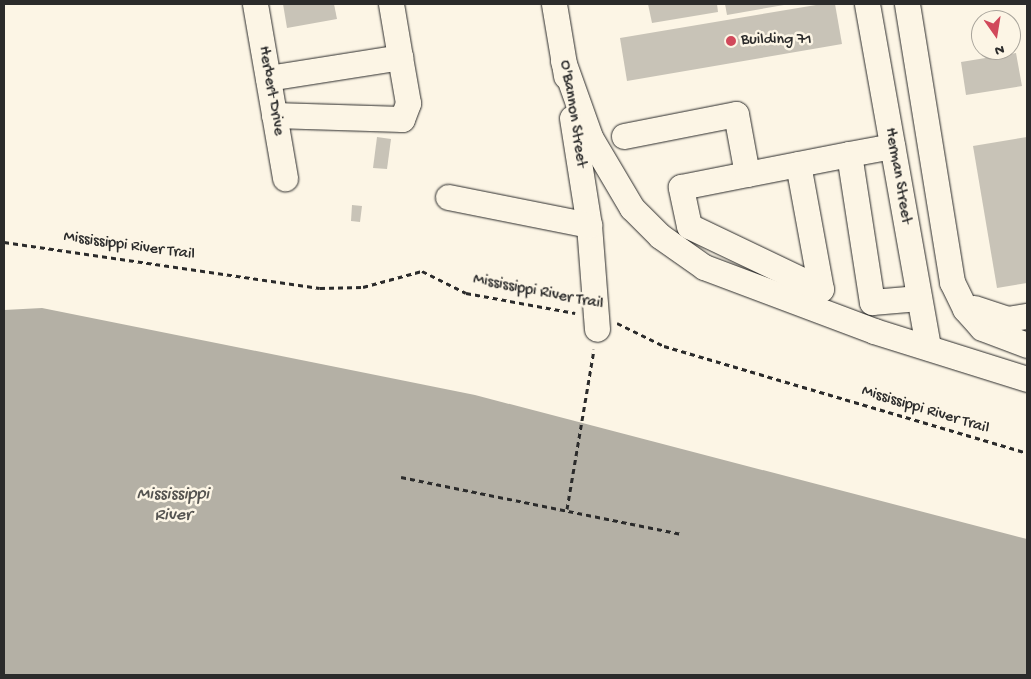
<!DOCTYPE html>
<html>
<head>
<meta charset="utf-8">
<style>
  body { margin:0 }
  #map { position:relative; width:1031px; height:679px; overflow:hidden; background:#fcf5e5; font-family:"Gochi Hand",sans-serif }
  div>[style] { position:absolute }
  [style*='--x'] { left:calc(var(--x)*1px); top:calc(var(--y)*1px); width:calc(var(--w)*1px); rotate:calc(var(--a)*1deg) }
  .water>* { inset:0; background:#b4b0a5 }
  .building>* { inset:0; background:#c8c3b7 }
  .path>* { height:3px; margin-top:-1.5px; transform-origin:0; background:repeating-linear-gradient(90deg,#2b2b2b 0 5px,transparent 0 9px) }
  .roads { filter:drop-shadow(0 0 1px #2b2b2b) drop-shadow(0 0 1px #2b2b2b) }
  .minor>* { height:25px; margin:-12.5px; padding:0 12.5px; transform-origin:12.5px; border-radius:12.5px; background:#fcf5e5 }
  .dots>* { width:14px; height:14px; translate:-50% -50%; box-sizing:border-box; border:2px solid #fcf5e5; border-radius:50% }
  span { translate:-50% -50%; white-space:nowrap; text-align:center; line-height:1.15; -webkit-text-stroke:5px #fcf5e5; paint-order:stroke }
  .poi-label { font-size:16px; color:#2b2b2b }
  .left { translate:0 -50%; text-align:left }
  .street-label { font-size:16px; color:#2b2b2b }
  .water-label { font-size:18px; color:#545350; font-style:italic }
  .frame { position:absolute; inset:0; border:5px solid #2b2b2b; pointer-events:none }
  .north { position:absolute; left:971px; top:10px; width:50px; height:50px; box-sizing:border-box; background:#fcf5e5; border:1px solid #a8a49b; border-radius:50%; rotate:167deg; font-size:14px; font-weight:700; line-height:20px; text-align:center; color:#2b2b2b }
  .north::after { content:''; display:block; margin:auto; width:18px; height:22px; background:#d1495b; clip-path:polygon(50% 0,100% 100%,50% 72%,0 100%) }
</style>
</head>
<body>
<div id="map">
  <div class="water">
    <div style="clip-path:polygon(42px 308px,475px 395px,1027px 539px,1027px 675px,4px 675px,4px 310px)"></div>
  </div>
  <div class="building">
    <div style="clip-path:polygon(283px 4px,334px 4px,337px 19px,287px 28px)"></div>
    <div style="clip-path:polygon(648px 4px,717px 4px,718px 12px,652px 23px)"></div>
    <div style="clip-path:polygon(725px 4px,784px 4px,784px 5px,727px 15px)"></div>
    <div style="clip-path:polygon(822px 4px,835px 4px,842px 44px,627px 81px,620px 38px)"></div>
    <div style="clip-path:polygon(1016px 53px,1022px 86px,966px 95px,961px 62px)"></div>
    <div style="clip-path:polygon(377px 137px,391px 139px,387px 169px,373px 168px)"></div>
    <div style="clip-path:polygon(1027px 137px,1027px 283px,997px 288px,973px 146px)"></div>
    <div style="clip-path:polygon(352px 205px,362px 206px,360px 222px,351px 221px)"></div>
  </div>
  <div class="path">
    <div style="--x:4;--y:242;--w:319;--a:8.3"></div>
    <div style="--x:320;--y:288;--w:43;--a:-1.3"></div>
    <div style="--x:363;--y:287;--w:61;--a:-15.2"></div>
    <div style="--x:422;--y:271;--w:49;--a:26.6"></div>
    <div style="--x:466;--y:293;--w:111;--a:10.4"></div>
    <div style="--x:617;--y:323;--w:52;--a:26.1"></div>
    <div style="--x:664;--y:346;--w:378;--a:16.4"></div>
    <div style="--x:401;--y:477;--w:285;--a:11.5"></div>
    <div style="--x:567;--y:509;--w:162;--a:-80.4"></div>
  </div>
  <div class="roads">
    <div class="minor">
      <div style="--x:255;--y:4;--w:177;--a:80.2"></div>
      <div style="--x:554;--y:4;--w:73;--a:80.5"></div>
      <div style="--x:867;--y:4;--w:349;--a:79.9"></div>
      <div style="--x:907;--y:4;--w:282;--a:80.8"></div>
      <div style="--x:952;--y:282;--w:30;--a:64"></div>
      <div style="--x:965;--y:309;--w:25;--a:48"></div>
      <div style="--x:982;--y:328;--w:48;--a:20.7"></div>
      <div style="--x:563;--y:61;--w:81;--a:70.4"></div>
      <div style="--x:590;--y:137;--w:82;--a:59.4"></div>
      <div style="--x:632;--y:208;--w:40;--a:45"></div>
      <div style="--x:660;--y:236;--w:54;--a:35.2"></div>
      <div style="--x:704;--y:267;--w:182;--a:20.6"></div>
      <div style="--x:874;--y:331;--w:160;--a:17.4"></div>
      <div style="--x:268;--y:78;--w:134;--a:-9"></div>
      <div style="--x:400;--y:57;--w:54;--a:-99.6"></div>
      <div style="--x:274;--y:115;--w:128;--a:1.8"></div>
      <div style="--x:402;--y:119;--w:17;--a:-69"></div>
      <div style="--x:408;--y:103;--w:47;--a:-99.9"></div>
      <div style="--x:572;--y:118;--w:108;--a:81"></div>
      <div style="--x:589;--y:225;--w:104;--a:85.6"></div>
      <div style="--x:624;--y:136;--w:114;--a:-11.1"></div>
      <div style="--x:736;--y:114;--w:61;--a:79.6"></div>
      <div style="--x:849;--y:154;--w:44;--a:-10.5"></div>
      <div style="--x:798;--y:164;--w:127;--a:79.6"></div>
      <div style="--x:821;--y:289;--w:146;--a:-154.5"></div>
      <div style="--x:689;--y:226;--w:40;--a:-102"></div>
      <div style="--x:681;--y:187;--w:67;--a:-11.1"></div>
      <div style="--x:747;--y:174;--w:104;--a:-11.1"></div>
      <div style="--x:849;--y:154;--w:150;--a:81.2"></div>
      <div style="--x:872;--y:302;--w:47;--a:-4.9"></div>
      <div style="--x:448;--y:197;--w:144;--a:11.2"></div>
      <div style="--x:974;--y:308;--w:35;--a:18"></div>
      <div style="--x:1007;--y:319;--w:20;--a:-9"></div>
    </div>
  </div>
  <div class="dots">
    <div style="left:731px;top:41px;background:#d1495b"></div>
  </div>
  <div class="poi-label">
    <span class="left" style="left:741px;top:41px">Building 71</span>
  </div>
  <div class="street-label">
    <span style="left:270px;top:91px;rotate:80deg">Herbert Drive</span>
    <span style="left:572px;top:114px;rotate:81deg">O'Bannon Street</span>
    <span style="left:897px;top:176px;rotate:80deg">Herman Street</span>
    <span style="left:129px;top:247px;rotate:8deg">Mississippi River Trail</span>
    <span style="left:538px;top:293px;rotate:11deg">Mississippi River Trail</span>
    <span style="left:925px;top:411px;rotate:17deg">Mississippi River Trail</span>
  </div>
  <div class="water-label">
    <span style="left:173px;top:506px">Mississippi<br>River</span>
  </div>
  <div class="frame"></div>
  <div class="north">N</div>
</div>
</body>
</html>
